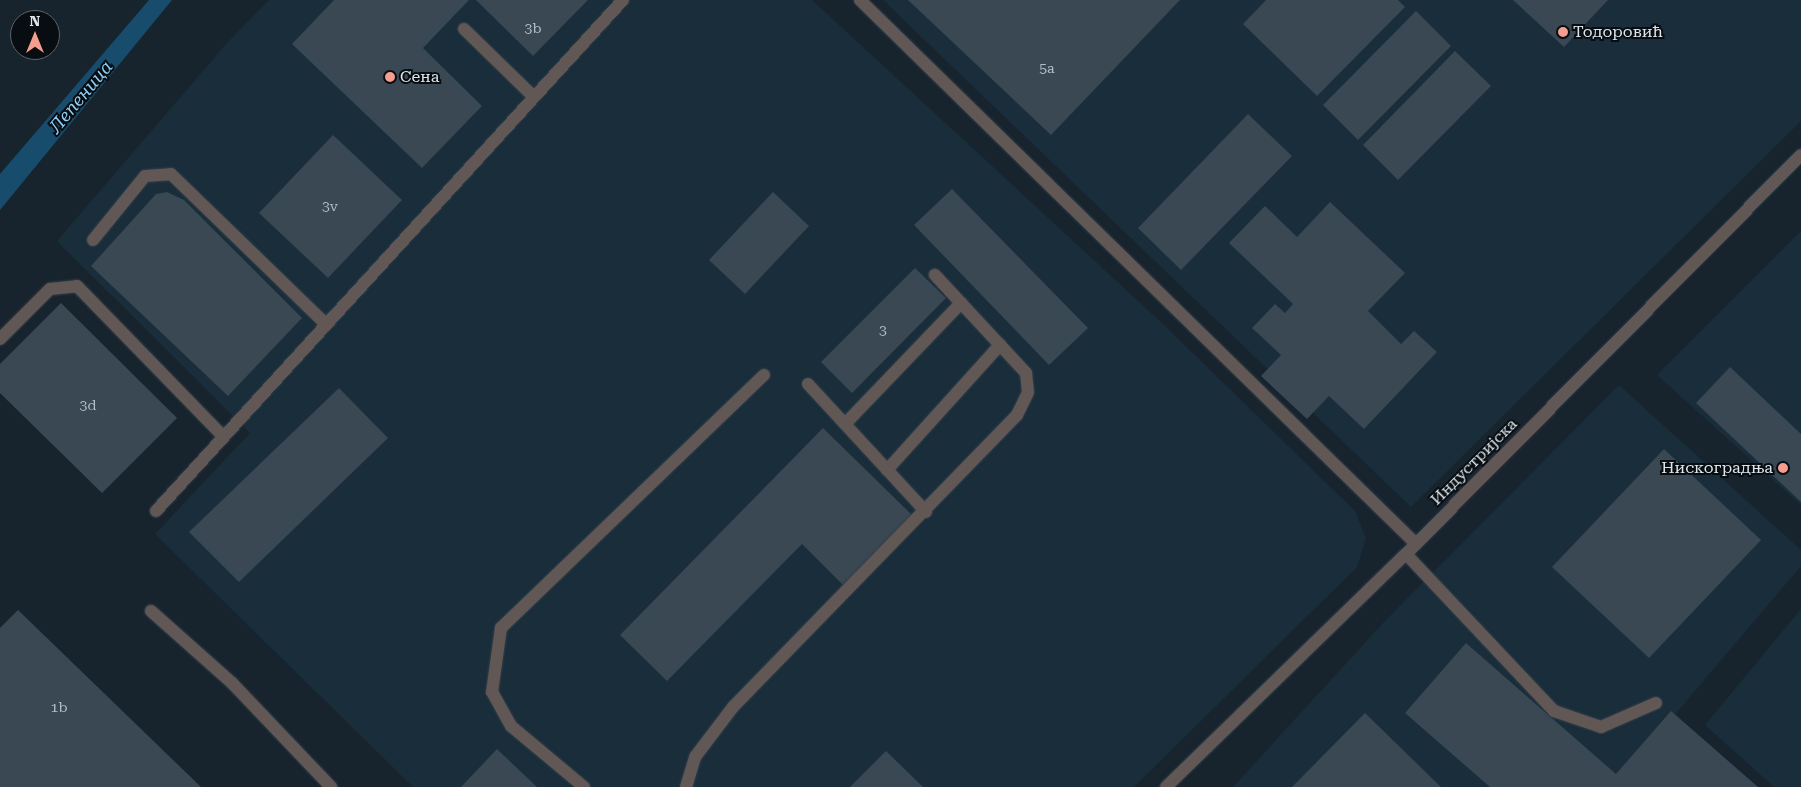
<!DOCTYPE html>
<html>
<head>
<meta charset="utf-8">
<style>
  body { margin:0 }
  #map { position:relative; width:1801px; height:787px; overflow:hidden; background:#17242e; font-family:"Roboto Serif",serif }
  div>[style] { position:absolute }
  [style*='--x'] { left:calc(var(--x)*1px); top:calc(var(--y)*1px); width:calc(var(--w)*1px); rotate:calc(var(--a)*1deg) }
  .built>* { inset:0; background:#192d3b }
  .water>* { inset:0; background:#174c6d }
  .building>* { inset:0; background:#394853 }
  .roads { filter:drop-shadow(0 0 1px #333f49) drop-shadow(0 0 1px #333f49) }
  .lane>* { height:12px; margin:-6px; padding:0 6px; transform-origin:6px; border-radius:6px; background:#615856 }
  .street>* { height:12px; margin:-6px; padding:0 6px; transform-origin:6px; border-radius:6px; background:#615856 }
  .dots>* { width:14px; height:14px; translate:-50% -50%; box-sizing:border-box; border:2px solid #070d11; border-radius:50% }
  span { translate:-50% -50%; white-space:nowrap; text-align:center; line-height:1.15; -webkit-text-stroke:4px #070d11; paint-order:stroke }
  .number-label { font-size:14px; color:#b4bec6 }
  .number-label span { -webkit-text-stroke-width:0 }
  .poi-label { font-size:16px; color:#dde6ed }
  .left { translate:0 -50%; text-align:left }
  .right { translate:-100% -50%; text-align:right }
  .street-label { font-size:16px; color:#dde6ed }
  .water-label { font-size:18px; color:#91cdf7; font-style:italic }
  .north { position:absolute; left:10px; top:10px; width:50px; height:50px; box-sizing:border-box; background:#070d11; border:1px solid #5d6469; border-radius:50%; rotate:0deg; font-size:14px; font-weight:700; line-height:20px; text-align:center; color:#dde6ed }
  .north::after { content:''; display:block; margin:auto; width:18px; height:22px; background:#f59d8e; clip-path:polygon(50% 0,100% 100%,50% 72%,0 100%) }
</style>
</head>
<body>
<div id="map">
  <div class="built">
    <div style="clip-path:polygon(269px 0,812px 0,1162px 323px,1355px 511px,1366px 538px,1357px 567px,1134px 787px,413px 787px,155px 534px,250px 433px,57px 241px,227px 43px)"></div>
    <div style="clip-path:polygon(883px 0,1801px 0,1801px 121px,1411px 507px)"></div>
    <div style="clip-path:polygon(1801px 231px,1801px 505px,1657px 375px)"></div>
    <div style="clip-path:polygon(1619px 385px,1801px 550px,1801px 566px,1660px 732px,1720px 787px,1233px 787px,1384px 622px)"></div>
    <div style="clip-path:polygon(1801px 609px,1801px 787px,1774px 787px,1705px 725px)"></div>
  </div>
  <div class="water">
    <div style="clip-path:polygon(149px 0,172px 0,0 210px,0 174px)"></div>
  </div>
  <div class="building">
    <div style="clip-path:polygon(334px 0,469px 0,423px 48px,482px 106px,422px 168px,292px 44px)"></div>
    <div style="clip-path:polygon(476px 0,588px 0,533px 56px)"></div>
    <div style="clip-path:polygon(908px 0,1180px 0,1051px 135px)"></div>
    <div style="clip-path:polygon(1266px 0,1398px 0,1405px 7px,1317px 96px,1243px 24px)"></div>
    <div style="clip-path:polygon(1513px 0,1608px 0,1564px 47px)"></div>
    <div style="clip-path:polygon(1416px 11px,1451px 46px,1358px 140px,1323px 105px)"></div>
    <div style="clip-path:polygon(1455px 51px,1491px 86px,1398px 180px,1363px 145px)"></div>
    <div style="clip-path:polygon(1248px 114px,1292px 156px,1181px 270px,1138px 228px)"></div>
    <div style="clip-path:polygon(333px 135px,402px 200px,328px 278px,259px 213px)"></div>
    <div style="clip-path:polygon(952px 189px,1088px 328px,1049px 365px,914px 225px)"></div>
    <div style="clip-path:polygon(167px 192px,184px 200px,302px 318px,228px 396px,91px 266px,156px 194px)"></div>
    <div style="clip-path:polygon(773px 192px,809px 226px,745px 294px,709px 260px)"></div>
    <div style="clip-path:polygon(1330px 202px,1405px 273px,1368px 311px,1401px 344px,1414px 331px,1437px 352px,1364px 429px,1329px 396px,1307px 419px,1261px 376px,1281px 355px,1252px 328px,1275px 304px,1285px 313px,1293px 304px,1229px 243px,1265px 206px,1297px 237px)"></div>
    <div style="clip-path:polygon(915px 268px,946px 298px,852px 393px,821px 362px)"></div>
    <div style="clip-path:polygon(61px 303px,177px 418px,102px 493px,0 393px,0 364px)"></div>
    <div style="clip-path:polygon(1730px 367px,1801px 434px,1801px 502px,1696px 403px)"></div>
    <div style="clip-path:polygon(339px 388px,388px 438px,239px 582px,189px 532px)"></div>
    <div style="clip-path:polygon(823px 428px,912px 515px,843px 585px,802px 544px,667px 681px,620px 635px)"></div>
    <div style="clip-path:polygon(1664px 449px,1761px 540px,1649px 658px,1552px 567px)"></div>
    <div style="clip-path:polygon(18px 610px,201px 787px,0 787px,0 628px)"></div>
    <div style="clip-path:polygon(1466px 643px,1616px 774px,1671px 711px,1758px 787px,1490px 787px,1405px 713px)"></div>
    <div style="clip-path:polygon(1365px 713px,1441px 787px,1292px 787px)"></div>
    <div style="clip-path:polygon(497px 749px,537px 787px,461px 787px)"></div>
    <div style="clip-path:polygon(886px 751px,923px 787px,850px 787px)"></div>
  </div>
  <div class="roads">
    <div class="lane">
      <div style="--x:860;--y:0;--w:778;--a:44.37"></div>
      <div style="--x:464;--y:29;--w:96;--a:44.2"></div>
      <div style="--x:93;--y:240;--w:82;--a:-50.9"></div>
      <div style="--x:145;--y:176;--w:26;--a:-4"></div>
      <div style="--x:171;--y:174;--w:216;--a:44.1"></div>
      <div style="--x:0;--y:339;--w:71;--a:-45"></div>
      <div style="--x:50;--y:289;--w:27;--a:-6"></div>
      <div style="--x:77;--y:286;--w:209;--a:45.8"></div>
      <div style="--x:808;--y:384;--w:174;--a:47.3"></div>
      <div style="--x:845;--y:424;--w:168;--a:-46.2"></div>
      <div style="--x:887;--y:470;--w:169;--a:-47.9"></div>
      <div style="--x:156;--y:511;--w:692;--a:-47.58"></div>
      <div style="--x:1406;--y:554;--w:216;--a:46.7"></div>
      <div style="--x:1554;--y:711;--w:50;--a:18.8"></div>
      <div style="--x:1601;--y:727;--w:60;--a:-23.6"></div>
      <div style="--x:151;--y:611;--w:108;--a:41.6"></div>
      <div style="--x:232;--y:683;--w:144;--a:46.4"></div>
      <div style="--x:584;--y:787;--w:95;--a:-140.1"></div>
      <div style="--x:511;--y:726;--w:39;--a:-119"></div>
      <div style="--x:492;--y:692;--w:65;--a:-82"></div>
      <div style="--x:501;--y:628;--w:365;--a:-43.9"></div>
      <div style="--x:686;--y:787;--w:31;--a:-73"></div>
      <div style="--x:695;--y:757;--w:63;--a:-52.8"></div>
      <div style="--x:733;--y:707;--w:407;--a:-45.8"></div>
      <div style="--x:1017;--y:415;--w:25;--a:-64"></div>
      <div style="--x:1028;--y:392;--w:19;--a:-96"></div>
      <div style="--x:1026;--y:373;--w:134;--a:-132.9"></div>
    </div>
    <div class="street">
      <div style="--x:1166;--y:787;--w:334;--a:-44.2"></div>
      <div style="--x:1406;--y:554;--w:561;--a:-45.29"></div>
    </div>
  </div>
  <div class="dots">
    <div style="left:1563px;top:32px;background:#f59d8e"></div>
    <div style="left:390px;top:77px;background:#f59d8e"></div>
    <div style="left:1783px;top:468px;background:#f59d8e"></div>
  </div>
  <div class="number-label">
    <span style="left:533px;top:28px">3b</span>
    <span style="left:1047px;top:68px">5a</span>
    <span style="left:330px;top:206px">3v</span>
    <span style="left:883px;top:330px">3</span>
    <span style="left:88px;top:405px">3d</span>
    <span style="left:59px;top:707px">1b</span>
  </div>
  <div class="poi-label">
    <span class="left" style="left:1573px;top:32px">Тодоровић</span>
    <span class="left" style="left:400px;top:77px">Сена</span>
    <span class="right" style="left:1773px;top:468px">Нискоградња</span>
  </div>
  <div class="street-label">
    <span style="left:1474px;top:462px;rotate:-45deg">Индустријска</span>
  </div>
  <div class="water-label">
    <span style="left:81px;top:97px;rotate:-50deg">Лепеница</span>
  </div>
  <div class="north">N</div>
</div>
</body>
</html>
